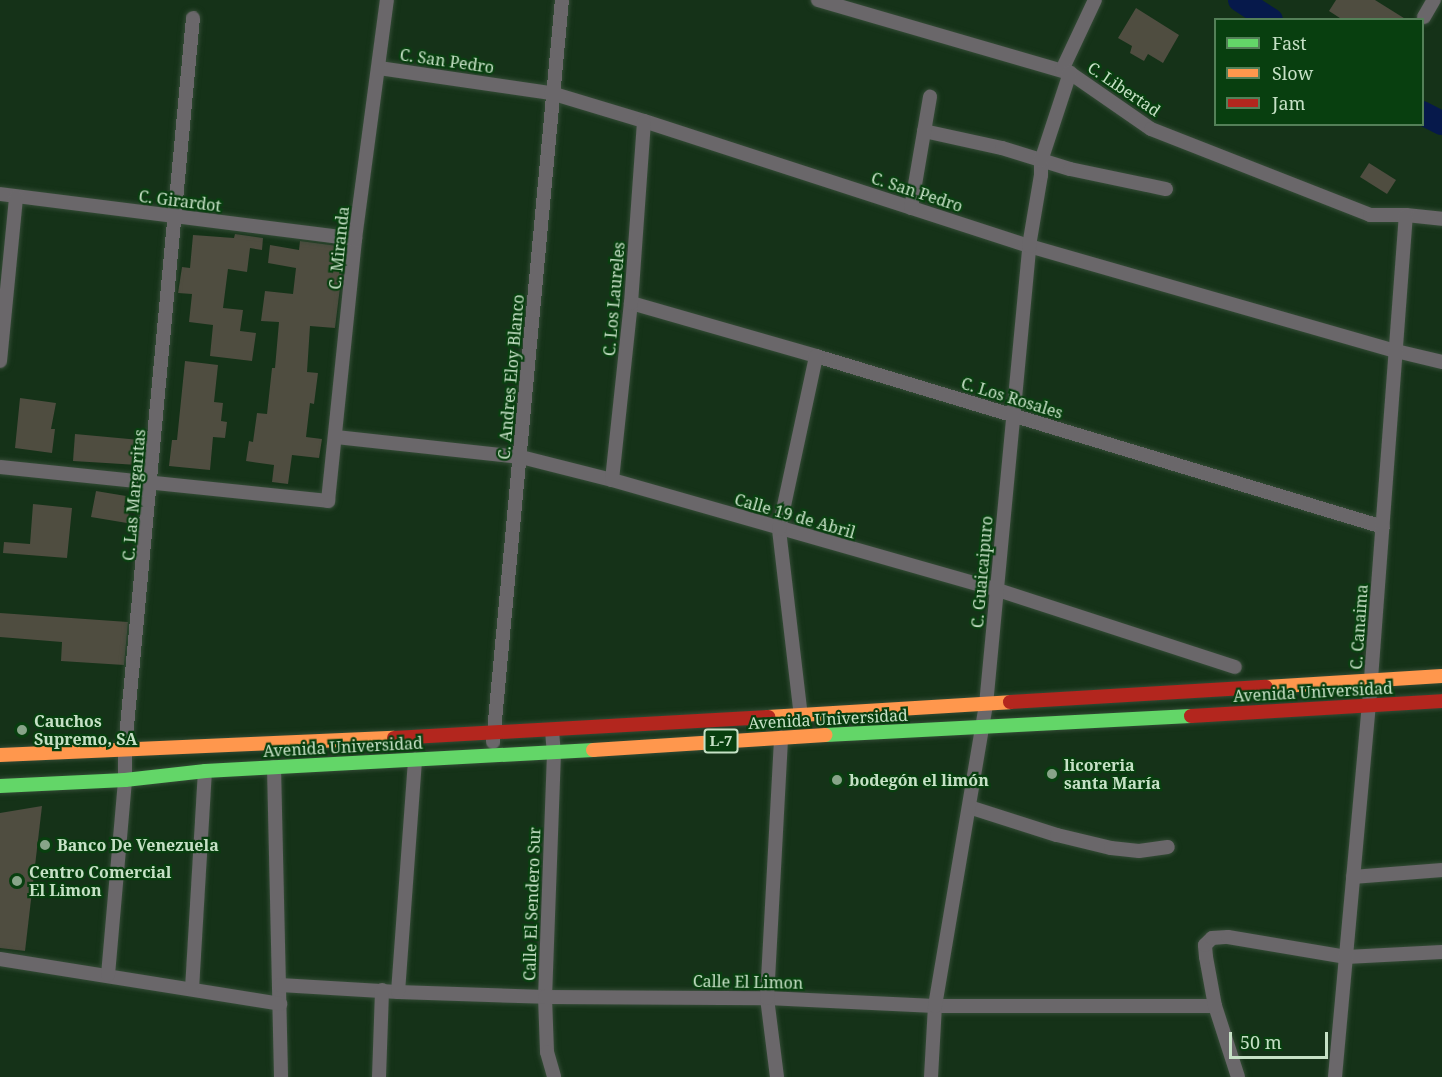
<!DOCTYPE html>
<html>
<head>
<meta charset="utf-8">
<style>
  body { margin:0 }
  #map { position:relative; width:1442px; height:1077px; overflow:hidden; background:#153218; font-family:"Noto Serif",serif }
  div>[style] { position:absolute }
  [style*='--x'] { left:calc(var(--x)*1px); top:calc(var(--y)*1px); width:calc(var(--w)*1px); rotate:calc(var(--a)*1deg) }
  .river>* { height:24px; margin:-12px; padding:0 12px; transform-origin:12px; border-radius:12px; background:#06194b }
  .building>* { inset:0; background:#4f4d40 }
  .roads { filter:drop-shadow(0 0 2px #344b36) drop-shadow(0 0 2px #344b36) }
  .street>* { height:14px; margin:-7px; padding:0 7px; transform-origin:7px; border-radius:7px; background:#6a676a }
  .fast>* { height:14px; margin:-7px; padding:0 7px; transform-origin:7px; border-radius:7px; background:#63d668 }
  .slow>* { height:14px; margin:-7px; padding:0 7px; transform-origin:7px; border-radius:7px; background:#ff974d }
  .jam>* { height:14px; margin:-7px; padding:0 7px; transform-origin:7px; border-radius:7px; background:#b3261e }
  .dots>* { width:16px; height:16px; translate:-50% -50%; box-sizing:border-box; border:3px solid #083f0f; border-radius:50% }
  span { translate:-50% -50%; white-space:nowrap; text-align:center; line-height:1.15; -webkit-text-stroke:4.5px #083f0f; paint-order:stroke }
  .shield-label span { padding:2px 4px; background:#083f0f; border:2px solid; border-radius:4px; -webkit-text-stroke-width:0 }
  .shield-label { font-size:15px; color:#c6e1c6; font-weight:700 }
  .street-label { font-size:16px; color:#c6e1c6 }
  .poi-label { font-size:16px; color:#c6e1c6; font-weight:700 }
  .left { translate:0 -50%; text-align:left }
  .legend { position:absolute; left:1214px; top:18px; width:210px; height:108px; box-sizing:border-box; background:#083f0f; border:2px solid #548058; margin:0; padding:8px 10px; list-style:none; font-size:18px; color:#c6e1c6 }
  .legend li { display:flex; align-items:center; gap:12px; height:30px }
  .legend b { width:30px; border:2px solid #548058 }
  .scale { position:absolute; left:1229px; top:1032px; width:99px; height:27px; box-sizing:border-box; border:3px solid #c6e1c6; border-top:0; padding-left:8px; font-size:18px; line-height:21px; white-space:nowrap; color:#c6e1c6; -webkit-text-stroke:4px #083f0f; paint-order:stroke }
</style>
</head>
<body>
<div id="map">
  <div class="river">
    <div style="--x:1240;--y:0;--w:37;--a:33"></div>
    <div style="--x:1422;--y:113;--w:22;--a:27"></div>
  </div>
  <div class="building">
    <div style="clip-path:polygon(1336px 0,1375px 0,1407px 20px,1343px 20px,1329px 11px)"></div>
    <div style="clip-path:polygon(1136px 8px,1179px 35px,1163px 63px,1148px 54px,1144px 61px,1130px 53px,1132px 46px,1118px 38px)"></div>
    <div style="clip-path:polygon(1369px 163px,1396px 180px,1387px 194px,1360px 177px)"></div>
    <div style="clip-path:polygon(235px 234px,263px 238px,262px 250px,250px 248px,247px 272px,228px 269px,223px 308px,243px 310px,240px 331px,256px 333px,252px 361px,210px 356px,213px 325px,189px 322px,192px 294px,178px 293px,182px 267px,190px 268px,193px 235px,234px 238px)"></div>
    <div style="clip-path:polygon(300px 241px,345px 247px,335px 328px,310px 326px,307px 372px,318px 373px,314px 404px,310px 403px,306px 437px,322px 439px,319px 458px,292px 455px,288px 484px,272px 482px,274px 465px,246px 461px,249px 441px,253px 442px,257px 413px,267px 414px,272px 368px,275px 368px,279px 322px,261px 321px,265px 291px,293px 294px,296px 268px,268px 263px,270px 245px,299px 250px)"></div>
    <div style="clip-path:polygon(185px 361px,218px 365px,214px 402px,223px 403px,221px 421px,227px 422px,225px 438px,213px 437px,210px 470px,169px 466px,172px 440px,177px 440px)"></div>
    <div style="clip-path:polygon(20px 398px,56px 403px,51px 429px,55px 429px,52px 453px,15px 448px)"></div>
    <div style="clip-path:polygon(75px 434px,140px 440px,138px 465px,73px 461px)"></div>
    <div style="clip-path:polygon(96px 491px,126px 496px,124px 507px,130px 508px,127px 523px,91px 517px)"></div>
    <div style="clip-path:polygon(33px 504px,72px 508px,67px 558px,3px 553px,4px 542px,30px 544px)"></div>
    <div style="clip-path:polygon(0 613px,128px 622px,124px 665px,61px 661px,62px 642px,0 637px)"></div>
    <div style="clip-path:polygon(42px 806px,25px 951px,0 948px,0 813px)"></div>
  </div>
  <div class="roads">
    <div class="street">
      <div style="--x:818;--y:0;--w:262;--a:16.2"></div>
      <div style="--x:1070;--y:73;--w:98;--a:34.7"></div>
      <div style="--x:1151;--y:129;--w:235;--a:21.4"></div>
      <div style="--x:1370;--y:215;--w:36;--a:0"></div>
      <div style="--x:1406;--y:215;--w:36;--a:6"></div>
      <div style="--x:1424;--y:17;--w:20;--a:-60"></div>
      <div style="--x:379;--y:68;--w:174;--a:8.3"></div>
      <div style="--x:551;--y:93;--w:97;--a:16.8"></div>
      <div style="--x:644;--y:121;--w:405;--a:18"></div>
      <div style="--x:1029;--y:246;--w:382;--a:16"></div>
      <div style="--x:1396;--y:351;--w:47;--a:13.4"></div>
      <div style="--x:1062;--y:70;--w:77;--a:-64.8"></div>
      <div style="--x:924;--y:131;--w:80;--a:12.3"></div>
      <div style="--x:1002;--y:148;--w:71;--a:17.2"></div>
      <div style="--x:1070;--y:169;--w:98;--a:11.8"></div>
      <div style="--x:0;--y:194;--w:358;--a:7.2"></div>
      <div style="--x:911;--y:208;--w:113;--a:-80.3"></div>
      <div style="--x:631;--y:303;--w:192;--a:16"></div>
      <div style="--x:816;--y:356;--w:592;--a:16.78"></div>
      <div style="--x:0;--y:361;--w:165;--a:-84.4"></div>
      <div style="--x:336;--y:437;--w:186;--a:6.2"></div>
      <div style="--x:521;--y:457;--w:94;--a:14.2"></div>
      <div style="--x:612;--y:480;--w:401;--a:15.9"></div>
      <div style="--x:998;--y:590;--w:249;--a:18"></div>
      <div style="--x:0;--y:467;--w:330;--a:5.9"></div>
      <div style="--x:328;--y:501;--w:263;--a:-84.1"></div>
      <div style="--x:355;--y:239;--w:241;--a:-82.4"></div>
      <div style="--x:612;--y:480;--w:178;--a:-83.9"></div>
      <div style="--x:631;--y:303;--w:182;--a:-85.9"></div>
      <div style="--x:801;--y:717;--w:189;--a:-96.7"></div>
      <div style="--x:779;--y:529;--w:177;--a:-77.9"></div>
      <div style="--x:552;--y:731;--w:22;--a:85"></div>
      <div style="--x:554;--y:753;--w:244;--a:92.1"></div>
      <div style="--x:545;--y:997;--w:55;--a:87.9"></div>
      <div style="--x:547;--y:1052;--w:26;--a:74"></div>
      <div style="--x:493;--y:742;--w:745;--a:-84.69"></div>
      <div style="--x:274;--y:767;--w:310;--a:88.7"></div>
      <div style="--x:969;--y:807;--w:92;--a:17.7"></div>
      <div style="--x:1057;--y:835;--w:56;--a:13.5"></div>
      <div style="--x:1111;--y:848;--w:28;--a:6"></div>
      <div style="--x:1139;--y:851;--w:29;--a:-8"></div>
      <div style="--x:1353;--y:877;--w:89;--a:-4.5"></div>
      <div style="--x:0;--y:959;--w:284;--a:9.1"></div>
      <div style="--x:108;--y:975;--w:196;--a:-85"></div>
      <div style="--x:125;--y:780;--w:32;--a:-90"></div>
      <div style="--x:125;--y:748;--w:733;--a:-84.68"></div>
      <div style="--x:280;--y:985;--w:118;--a:3.4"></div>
      <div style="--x:398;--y:992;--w:147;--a:1.9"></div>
      <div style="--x:545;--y:997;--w:222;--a:0.3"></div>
      <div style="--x:767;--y:998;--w:168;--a:2.7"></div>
      <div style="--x:935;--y:1006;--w:280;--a:0"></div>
      <div style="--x:192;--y:989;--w:218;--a:-86.6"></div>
      <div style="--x:398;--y:992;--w:233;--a:-85.8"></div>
      <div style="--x:379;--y:1077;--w:87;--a:-88"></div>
      <div style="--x:777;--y:1077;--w:80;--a:-97.2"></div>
      <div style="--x:767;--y:998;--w:261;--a:-86.9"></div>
      <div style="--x:931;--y:1077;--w:71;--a:-86.8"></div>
      <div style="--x:935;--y:1006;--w:305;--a:-80.4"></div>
      <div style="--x:986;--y:705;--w:461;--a:-84.6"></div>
      <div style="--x:1029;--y:246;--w:72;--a:-80.4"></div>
      <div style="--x:1041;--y:175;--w:14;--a:-90"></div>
      <div style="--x:1041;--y:161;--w:93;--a:-71.8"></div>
      <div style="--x:1238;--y:1077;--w:75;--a:-107.9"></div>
      <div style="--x:1215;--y:1006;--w:50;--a:-100.4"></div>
      <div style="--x:1206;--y:957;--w:12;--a:-95"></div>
      <div style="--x:1205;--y:945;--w:10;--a:-45"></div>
      <div style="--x:1212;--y:938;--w:16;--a:-4"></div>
      <div style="--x:1228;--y:937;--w:120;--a:9.6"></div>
      <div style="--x:1346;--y:957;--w:96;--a:-3"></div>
      <div style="--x:1335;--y:1077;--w:400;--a:-84.8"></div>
      <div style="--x:1371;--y:679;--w:465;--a:-85.7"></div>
    </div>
    <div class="fast">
      <div style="--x:826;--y:735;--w:365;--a:-3"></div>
      <div style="--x:0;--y:786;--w:125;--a:-2.7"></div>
      <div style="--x:125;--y:780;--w:81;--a:-6.4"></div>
      <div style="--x:205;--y:771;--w:389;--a:-3.1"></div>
    </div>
    <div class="slow">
      <div style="--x:1266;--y:687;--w:176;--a:-3.6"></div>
      <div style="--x:768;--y:717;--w:242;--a:-3.5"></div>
      <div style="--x:593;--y:750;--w:233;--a:-3.7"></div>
      <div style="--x:0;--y:755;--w:394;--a:-2.5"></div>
    </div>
    <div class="jam">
      <div style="--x:1010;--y:702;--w:256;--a:-3.4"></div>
      <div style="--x:1191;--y:716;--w:251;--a:-3.4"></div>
      <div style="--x:394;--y:738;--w:375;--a:-3.2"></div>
    </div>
  </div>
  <div class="dots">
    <div style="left:22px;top:730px;background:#88a489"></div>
    <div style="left:1052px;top:774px;background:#88a489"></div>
    <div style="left:837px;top:780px;background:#88a489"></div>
    <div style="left:45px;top:845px;background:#88a489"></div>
    <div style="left:17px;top:881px;background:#88a489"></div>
  </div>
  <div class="shield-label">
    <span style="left:721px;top:741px">L-7</span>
  </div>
  <div class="street-label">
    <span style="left:447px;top:61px;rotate:8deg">C. San Pedro</span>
    <span style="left:1124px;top:89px;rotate:34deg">C. Libertad</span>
    <span style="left:917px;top:192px;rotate:18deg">C. San Pedro</span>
    <span style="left:180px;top:201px;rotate:7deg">C. Girardot</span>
    <span style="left:339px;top:248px;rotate:-84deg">C. Miranda</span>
    <span style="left:614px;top:299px;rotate:-85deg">C. Los Laureles</span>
    <span style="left:511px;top:377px;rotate:-85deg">C. Andres Eloy Blanco</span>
    <span style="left:1012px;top:398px;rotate:17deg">C. Los Rosales</span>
    <span style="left:134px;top:495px;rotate:-85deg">C. Las Margaritas</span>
    <span style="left:795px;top:516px;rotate:16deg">Calle 19 de Abril</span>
    <span style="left:982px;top:572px;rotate:-85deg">C. Guaicaipuro</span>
    <span style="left:1359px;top:627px;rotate:-86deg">C. Canaima</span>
    <span style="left:1313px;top:692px;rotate:-3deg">Avenida Universidad</span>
    <span style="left:828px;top:719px;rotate:-3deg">Avenida Universidad</span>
    <span style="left:343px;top:747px;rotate:-3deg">Avenida Universidad</span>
    <span style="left:532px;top:904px;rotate:-88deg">Calle El Sendero Sur</span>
    <span style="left:748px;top:982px;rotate:1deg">Calle El Limon</span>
  </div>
  <div class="poi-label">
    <span class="left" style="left:34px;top:730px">Cauchos<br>Supremo, SA</span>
    <span class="left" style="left:1064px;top:774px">licoreria<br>santa María</span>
    <span class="left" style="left:849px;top:780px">bodegón el limón</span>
    <span class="left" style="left:57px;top:845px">Banco De Venezuela</span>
    <span class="left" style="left:29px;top:881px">Centro Comercial<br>El Limon</span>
  </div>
  <ul class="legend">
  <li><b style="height:8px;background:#63d668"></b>Fast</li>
  <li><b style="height:8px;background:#ff974d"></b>Slow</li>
  <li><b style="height:8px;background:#b3261e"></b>Jam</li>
  </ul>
  <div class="scale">50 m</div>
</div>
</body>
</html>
